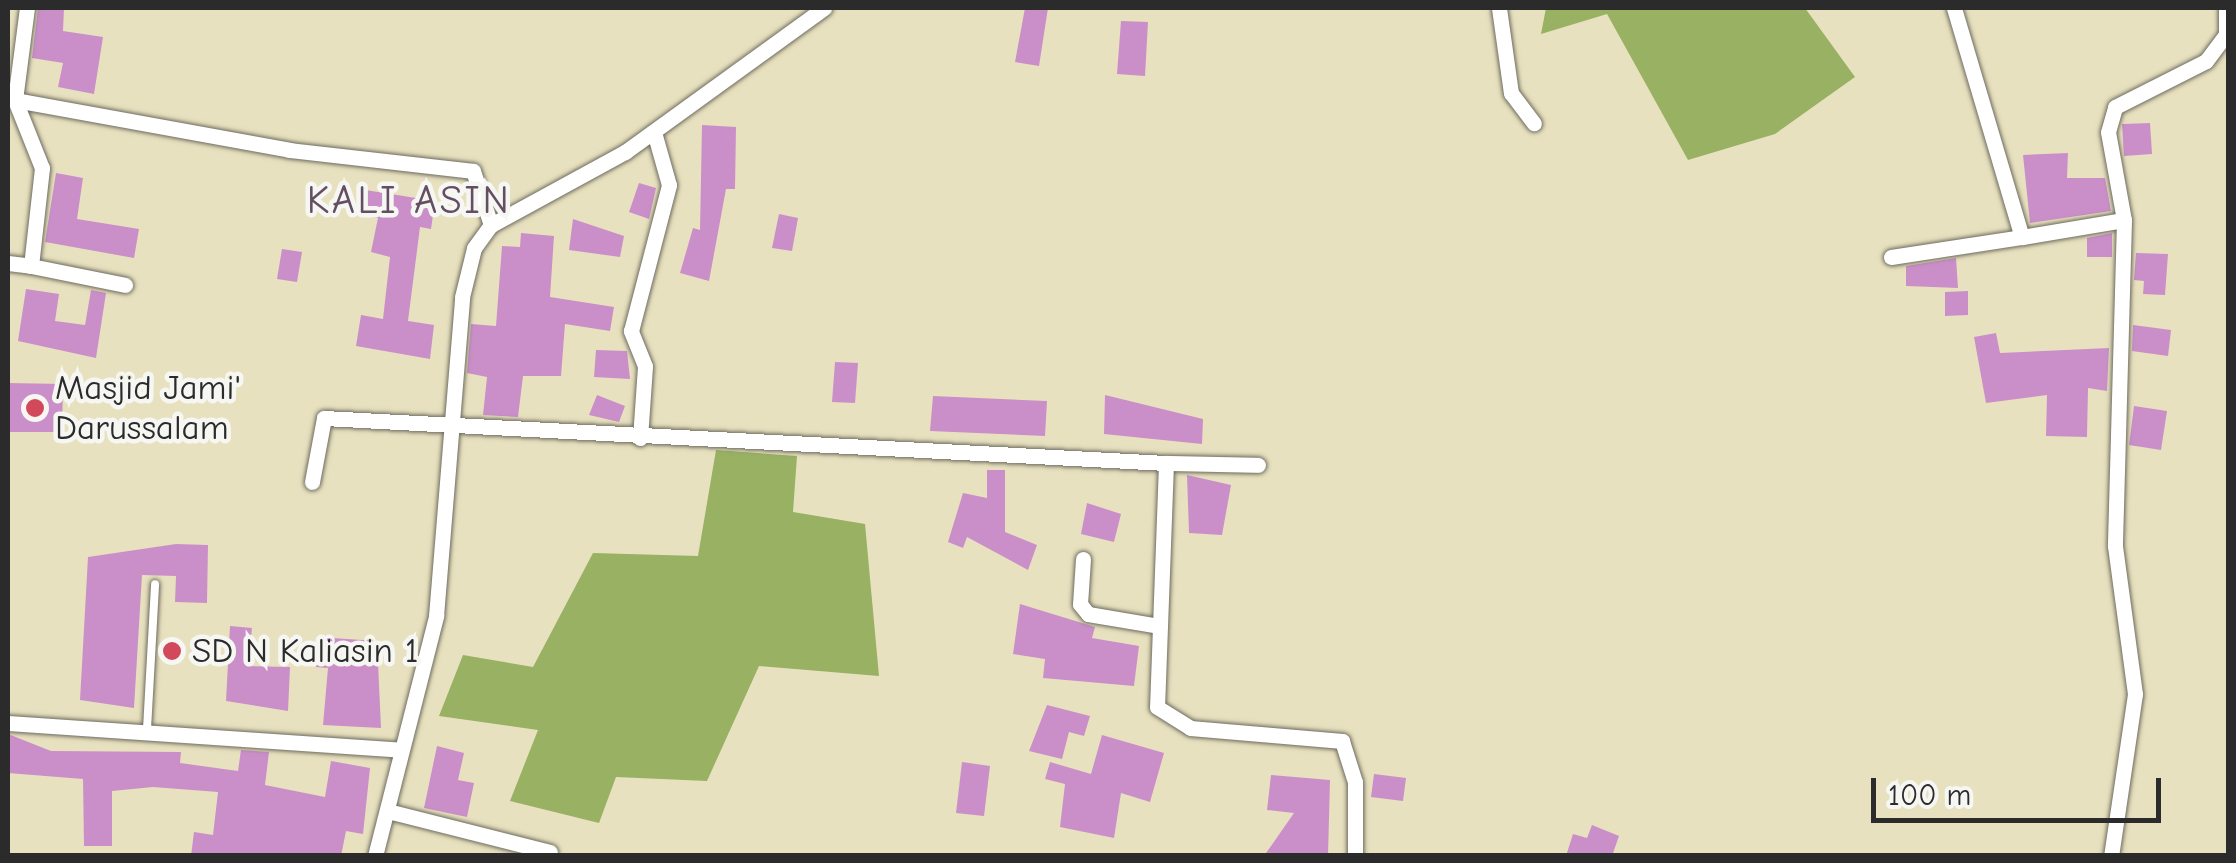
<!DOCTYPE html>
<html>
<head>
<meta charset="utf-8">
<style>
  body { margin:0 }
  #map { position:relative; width:2236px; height:863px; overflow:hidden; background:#e8e1bf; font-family:"Comic Neue",sans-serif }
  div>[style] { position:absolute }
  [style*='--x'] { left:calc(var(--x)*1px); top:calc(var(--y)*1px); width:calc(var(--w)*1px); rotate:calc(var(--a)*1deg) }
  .forest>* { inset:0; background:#98b162 }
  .building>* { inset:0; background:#ca8fc8 }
  .roads { filter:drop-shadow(0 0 2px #6d6b5f) drop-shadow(0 0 2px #6d6b5f) }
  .lane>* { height:8px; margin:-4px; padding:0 4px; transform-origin:4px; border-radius:4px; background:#fff }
  .street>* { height:15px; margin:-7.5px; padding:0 7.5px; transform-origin:7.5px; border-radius:7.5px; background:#fff }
  .dots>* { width:28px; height:28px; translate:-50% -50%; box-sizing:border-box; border:5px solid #f6f6f2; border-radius:50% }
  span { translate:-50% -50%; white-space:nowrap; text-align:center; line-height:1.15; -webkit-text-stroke:9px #f6f6f2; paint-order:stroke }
  .poi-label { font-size:35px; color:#2b2b2b }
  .left { translate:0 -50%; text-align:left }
  .quarter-label { font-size:40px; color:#634e62; letter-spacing:2.5px }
  .frame { position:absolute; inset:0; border:10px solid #2b2b2b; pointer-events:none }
  .scale { position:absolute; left:1871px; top:778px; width:290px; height:45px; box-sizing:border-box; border:5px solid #2b2b2b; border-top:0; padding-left:12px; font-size:30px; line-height:35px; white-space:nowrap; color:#2b2b2b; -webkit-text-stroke:8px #f6f6f2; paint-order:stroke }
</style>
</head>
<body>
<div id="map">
  <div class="forest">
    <div style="clip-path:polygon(1546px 8px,1805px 8px,1855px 77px,1775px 134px,1688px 160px,1607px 14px,1541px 34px)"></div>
    <div style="clip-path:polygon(716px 450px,797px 456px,793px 512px,865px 524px,879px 676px,759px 666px,707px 781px,616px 777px,599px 823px,510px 801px,538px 730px,439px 716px,463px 655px,533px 667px,593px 553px,698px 556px)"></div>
  </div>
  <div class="building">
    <div style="clip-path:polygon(38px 8px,64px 8px,63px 31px,103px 37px,94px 94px,58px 87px,63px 63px,32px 58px)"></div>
    <div style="clip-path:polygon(1025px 8px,1048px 8px,1039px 66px,1015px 62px)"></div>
    <div style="clip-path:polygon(1121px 21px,1148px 22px,1145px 76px,1117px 74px)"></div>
    <div style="clip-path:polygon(2150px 123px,2152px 154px,2124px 156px,2122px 124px)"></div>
    <div style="clip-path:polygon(702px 125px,736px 127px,735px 189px,726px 189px,709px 281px,680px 273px,693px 228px,700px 230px)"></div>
    <div style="clip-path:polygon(2068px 153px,2067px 178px,2105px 178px,2111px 211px,2030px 223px,2023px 155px)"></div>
    <div style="clip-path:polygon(56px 173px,83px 178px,77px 219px,139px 229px,134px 258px,45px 242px)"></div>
    <div style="clip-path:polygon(639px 183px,656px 188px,649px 219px,629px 212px)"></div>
    <div style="clip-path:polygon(359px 189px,435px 201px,431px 229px,420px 227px,408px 321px,434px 325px,430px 359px,356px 346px,361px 315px,383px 319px,390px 257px,371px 252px,378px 218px,356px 215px)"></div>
    <div style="clip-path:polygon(779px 214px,798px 218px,792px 251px,772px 248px)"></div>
    <div style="clip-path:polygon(573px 219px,624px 236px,620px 257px,569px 250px)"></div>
    <div style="clip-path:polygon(521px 233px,554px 236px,550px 297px,614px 307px,610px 331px,565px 324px,561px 376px,523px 376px,518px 417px,483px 415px,487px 377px,467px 373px,471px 324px,496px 326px,502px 246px,520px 247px)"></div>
    <div style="clip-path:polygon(2112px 233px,2112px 257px,2087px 257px,2087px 238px)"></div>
    <div style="clip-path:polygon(282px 249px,302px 252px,297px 282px,277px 279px)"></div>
    <div style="clip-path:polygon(2136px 253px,2168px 254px,2165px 295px,2143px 294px,2144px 281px,2134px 280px)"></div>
    <div style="clip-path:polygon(1956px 258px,1958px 288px,1906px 286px,1906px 266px)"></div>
    <div style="clip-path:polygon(26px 289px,59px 294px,55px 321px,85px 325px,91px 290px,106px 293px,96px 358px,18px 341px)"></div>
    <div style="clip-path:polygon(1968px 291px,1968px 315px,1945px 316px,1945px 292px)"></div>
    <div style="clip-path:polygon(2133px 325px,2171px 330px,2168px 356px,2132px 351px)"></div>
    <div style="clip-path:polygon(1996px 333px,2000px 353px,2109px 348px,2107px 391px,2088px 388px,2087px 437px,2046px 436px,2047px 395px,1986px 403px,1974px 337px)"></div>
    <div style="clip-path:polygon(596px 350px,627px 351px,630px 379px,594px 377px)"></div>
    <div style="clip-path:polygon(835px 362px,858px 363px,855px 403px,832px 402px)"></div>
    <div style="clip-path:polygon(8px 383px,63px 384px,62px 432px,8px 432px)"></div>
    <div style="clip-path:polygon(597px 395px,625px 406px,619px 422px,589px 415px)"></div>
    <div style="clip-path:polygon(1105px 395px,1203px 419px,1202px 444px,1104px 434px)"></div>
    <div style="clip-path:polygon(933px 396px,1047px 401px,1045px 436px,930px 431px)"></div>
    <div style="clip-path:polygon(2134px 406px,2167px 411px,2161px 450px,2129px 445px)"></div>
    <div style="clip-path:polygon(987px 470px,1005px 470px,1005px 532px,1037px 545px,1028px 570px,967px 537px,963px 548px,948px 542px,963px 493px,987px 498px)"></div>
    <div style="clip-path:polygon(1187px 475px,1231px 485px,1222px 535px,1189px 533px)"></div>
    <div style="clip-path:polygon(1087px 503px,1121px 514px,1114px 542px,1081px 534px)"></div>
    <div style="clip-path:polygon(176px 544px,208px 545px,207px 603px,175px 602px,176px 576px,142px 575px,134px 708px,80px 700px,88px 557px)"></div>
    <div style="clip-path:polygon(1020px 604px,1095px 627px,1092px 638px,1139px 646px,1134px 686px,1043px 678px,1045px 659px,1013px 654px)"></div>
    <div style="clip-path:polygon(230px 626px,252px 628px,248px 666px,290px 667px,288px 711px,226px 701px)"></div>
    <div style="clip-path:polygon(317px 637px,377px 641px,381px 728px,323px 725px,328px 668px,316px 667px)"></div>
    <div style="clip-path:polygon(1047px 705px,1090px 716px,1084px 736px,1069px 732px,1062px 759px,1029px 751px)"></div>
    <div style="clip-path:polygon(8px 734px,51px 751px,181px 752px,180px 763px,238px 771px,241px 750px,269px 752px,265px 785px,325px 797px,331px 761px,370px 768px,363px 834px,346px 831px,341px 856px,191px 856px,194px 832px,213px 835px,218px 792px,153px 787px,112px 791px,112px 846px,84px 846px,83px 779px,8px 773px)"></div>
    <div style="clip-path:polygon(1102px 735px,1164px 753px,1150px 802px,1121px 793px,1114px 838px,1060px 827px,1065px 784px,1045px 779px,1050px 762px,1091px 774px)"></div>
    <div style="clip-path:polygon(437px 746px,464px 753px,458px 780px,474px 783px,467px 817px,424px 808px)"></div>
    <div style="clip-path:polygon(962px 762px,990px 766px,984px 816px,956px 813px)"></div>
    <div style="clip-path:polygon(1374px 774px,1406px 778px,1403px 801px,1371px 797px)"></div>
    <div style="clip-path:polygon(1271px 775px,1330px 780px,1328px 856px,1264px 856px,1294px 813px,1267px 810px)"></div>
    <div style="clip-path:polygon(1592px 825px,1619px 836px,1612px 856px,1566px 856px,1573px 834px,1587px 838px)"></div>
  </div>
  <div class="roads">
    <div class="lane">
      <div style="--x:147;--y:729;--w:145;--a:-86.8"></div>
    </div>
    <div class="street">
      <div style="--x:1499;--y:8;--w:86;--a:82"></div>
      <div style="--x:1511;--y:93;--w:38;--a:53"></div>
      <div style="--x:1954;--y:8;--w:239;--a:73.5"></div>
      <div style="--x:2022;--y:237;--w:103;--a:-9.5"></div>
      <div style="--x:2124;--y:220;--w:326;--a:91.6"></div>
      <div style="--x:2115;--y:546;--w:149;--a:82.3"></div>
      <div style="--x:2135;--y:694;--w:164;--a:98.4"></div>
      <div style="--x:15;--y:100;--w:279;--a:10.3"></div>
      <div style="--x:289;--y:150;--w:185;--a:6.5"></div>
      <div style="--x:473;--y:171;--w:57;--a:71.6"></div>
      <div style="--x:2124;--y:220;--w:89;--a:-100.3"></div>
      <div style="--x:2108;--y:132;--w:26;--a:-74"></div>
      <div style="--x:2115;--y:107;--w:102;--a:-26.8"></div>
      <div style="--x:2206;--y:61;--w:34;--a:-53"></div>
      <div style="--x:2226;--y:34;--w:26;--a:-90"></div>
      <div style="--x:1891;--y:257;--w:133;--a:-8.7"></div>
      <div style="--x:8;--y:263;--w:23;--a:7"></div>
      <div style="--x:31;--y:266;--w:99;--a:-83.6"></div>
      <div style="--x:42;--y:168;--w:73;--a:-111.7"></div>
      <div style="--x:15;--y:100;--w:93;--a:-82.6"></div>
      <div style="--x:31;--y:266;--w:96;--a:11.4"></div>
      <div style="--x:640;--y:438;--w:72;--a:-86"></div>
      <div style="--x:645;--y:366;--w:38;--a:-112"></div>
      <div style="--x:631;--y:331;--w:151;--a:-75.4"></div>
      <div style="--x:669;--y:185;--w:55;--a:-105.8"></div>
      <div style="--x:1166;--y:463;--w:92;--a:1.2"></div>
      <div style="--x:312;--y:482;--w:65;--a:-79.4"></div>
      <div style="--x:324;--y:418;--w:843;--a:3.06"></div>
      <div style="--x:1166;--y:463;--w:244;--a:92.1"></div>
      <div style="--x:1157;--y:707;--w:39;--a:32"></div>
      <div style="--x:1190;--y:728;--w:153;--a:4.9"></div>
      <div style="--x:1342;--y:741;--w:43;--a:72.4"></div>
      <div style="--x:1355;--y:782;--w:74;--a:90"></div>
      <div style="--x:1083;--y:559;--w:45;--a:93.8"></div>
      <div style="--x:1080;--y:604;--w:13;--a:51"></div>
      <div style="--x:1088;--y:614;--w:73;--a:9.5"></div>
      <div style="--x:8;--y:723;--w:394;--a:3.9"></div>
      <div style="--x:388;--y:811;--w:167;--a:14.2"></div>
      <div style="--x:375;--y:856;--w:248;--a:-75.7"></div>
      <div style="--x:436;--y:616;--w:320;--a:-85.3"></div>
      <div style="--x:462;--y:297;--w:50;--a:-76.2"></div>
      <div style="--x:474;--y:248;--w:29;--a:-54"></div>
      <div style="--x:491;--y:225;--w:153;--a:-28.6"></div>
      <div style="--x:625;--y:152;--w:246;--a:-35.9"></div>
    </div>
  </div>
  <div class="dots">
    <div style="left:35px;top:408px;background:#d1495b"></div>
    <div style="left:172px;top:651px;background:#d1495b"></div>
  </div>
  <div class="poi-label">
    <span class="left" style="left:55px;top:408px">Masjid Jami'<br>Darussalam</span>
    <span class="left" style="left:192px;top:651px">SD N Kaliasin 1</span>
  </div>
  <div class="quarter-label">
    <span style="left:409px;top:200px">KALI ASIN</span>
  </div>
  <div class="frame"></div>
  <div class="scale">100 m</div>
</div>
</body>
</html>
